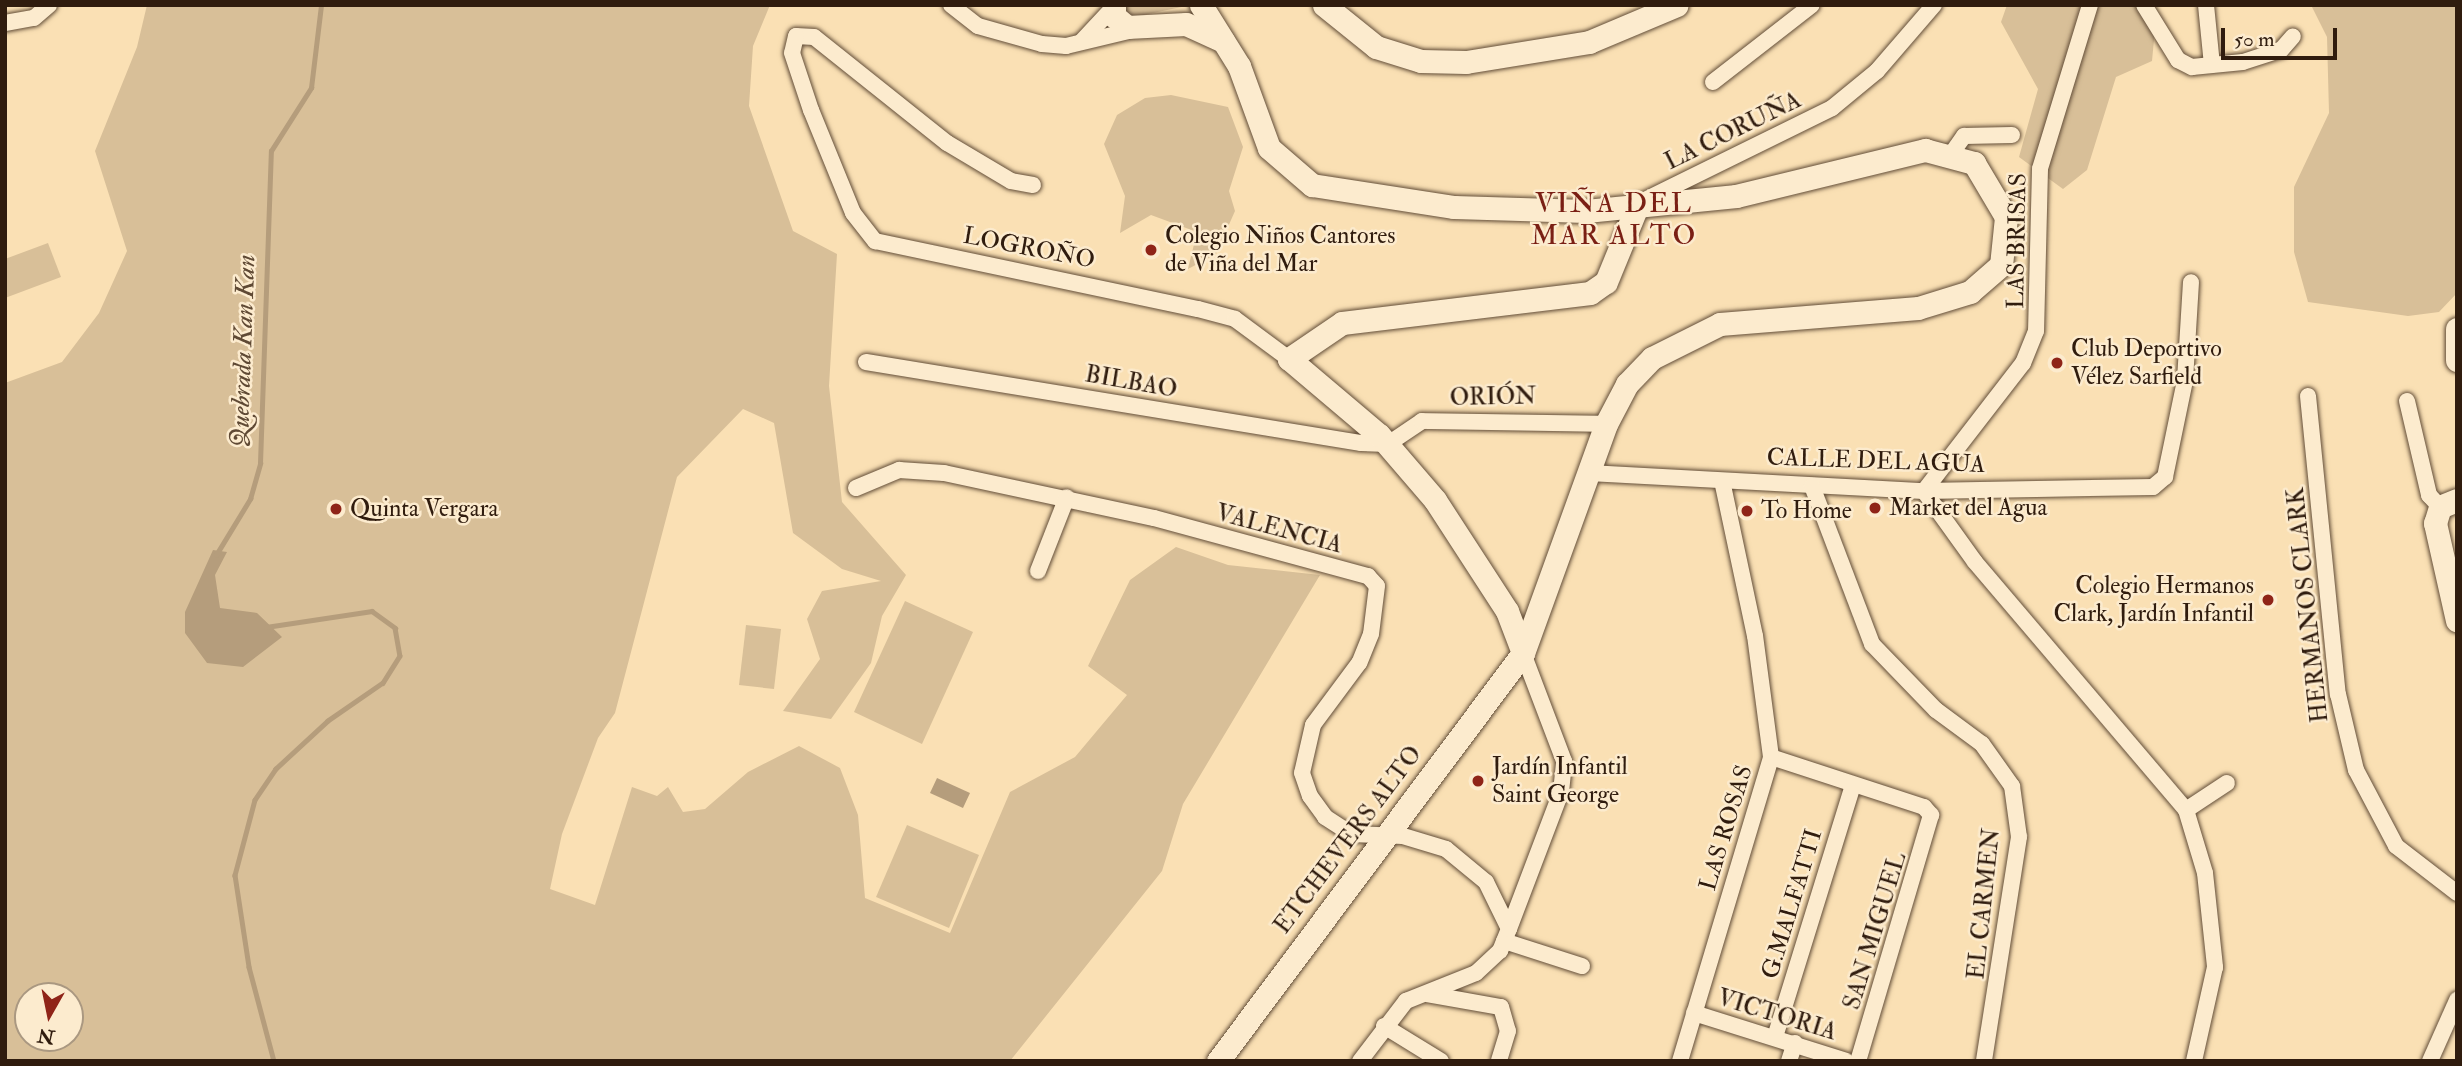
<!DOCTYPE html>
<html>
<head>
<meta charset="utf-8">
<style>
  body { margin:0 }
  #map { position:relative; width:2462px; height:1066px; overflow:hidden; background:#fae0b4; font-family:"IM FELL Double Pica",serif }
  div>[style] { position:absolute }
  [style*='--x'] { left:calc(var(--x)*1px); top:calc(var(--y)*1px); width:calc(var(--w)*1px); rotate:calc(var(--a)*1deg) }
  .green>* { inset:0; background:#d8bf98 }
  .water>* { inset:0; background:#b59d7c }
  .stream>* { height:4.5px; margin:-2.25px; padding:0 2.25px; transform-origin:2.25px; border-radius:2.25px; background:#b59d7c }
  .roads { filter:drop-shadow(0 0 2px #624d38) drop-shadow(0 0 2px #624d38) }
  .street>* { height:16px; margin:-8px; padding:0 8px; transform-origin:8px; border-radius:8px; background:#fcebce }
  .secondary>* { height:23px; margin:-11.5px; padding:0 11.5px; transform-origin:11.5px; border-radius:11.5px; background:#fcebce }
  .dots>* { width:19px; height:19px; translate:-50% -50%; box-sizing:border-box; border:4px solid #fcebce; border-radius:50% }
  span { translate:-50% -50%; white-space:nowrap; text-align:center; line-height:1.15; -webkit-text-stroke:5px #fcebce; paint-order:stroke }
  .street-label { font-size:24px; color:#301c0e }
  .poi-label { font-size:24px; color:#301c0e }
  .left { translate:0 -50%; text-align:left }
  .right { translate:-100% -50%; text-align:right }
  .water-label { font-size:26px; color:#5f4934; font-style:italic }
  .quarter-label { font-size:28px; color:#7a1f14; letter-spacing:2px }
  .frame { position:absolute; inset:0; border:7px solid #301c0e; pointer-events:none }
  .north { position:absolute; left:14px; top:982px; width:70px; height:70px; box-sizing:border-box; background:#fcebce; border:2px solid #aa9881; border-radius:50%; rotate:189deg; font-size:19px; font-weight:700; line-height:28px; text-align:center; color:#301c0e }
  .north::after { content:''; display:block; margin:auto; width:24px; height:32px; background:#8f2418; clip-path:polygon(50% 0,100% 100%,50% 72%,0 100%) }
  .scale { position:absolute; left:2221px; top:28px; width:116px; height:32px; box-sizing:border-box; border:4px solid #301c0e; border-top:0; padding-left:9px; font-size:21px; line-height:24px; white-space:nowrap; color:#301c0e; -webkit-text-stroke:5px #fcebce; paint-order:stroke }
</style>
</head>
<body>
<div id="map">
  <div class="green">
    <div style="clip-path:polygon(evenodd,147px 5px,770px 5px,753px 46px,749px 106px,793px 231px,837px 254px,829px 386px,842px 502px,906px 575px,882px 616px,871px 663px,831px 719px,783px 711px,820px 659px,807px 619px,822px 591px,881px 581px,842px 569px,793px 533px,774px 423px,743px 409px,677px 477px,615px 713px,598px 738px,562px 834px,550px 889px,595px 905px,632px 787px,657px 796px,668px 787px,683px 812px,705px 809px,748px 772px,799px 746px,840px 768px,858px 815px,865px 898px,950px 933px,1010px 792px,1075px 757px,1127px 695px,1088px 666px,1130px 580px,1176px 547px,1228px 565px,1320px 575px,1183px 804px,1162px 871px,1010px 1061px,5px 1061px,5px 383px,62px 362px,99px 313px,127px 251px,95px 151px,137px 47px,147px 5px,28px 996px,70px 996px,70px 1038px,28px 1038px,28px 996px)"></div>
    <div style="clip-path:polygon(1122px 5px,1191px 5px,1129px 18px)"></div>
    <div style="clip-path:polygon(2007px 5px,2138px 5px,2155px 29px,2152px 61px,2116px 77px,2087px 170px,2063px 189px,2019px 157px,2038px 89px,2001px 22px)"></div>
    <div style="clip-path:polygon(2311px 5px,2457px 5px,2457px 293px,2439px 312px,2408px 316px,2308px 302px,2294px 252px,2294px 187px,2329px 113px,2327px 37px)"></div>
    <div style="clip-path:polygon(1171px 95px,1228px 107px,1243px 147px,1229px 191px,1235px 211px,1216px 254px,1188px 269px,1197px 232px,1151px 215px,1120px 233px,1125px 196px,1104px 144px,1117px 115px,1145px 98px)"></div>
    <div style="clip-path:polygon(48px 243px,61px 277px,5px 298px,5px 259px)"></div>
    <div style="clip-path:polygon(905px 601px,973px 632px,922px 744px,854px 712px)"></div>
    <div style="clip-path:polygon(746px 625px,781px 629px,774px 689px,739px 685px)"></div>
    <div style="clip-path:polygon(907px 825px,979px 855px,949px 928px,876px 897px)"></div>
  </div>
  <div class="water">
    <div style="clip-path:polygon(213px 550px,227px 552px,215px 575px,220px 608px,257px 613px,282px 637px,243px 667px,207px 663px,185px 633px,185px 612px)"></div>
    <div style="clip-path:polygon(937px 778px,970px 793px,963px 808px,930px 793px)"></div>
  </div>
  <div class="stream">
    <div style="--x:216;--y:555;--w:66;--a:-58.7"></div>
    <div style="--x:250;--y:499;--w:37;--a:-74"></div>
    <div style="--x:260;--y:463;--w:312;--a:-88"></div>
    <div style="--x:271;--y:151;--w:75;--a:-57.6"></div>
    <div style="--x:311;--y:88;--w:84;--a:-83.1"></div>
    <div style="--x:266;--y:627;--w:107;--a:-8.6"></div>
    <div style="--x:372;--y:611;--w:29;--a:36"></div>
    <div style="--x:395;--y:628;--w:28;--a:80"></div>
    <div style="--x:400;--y:656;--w:32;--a:122"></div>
    <div style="--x:383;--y:683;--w:67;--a:145.4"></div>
    <div style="--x:328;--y:721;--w:71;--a:137.3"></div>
    <div style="--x:276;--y:769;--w:37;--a:124"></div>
    <div style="--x:255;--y:800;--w:78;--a:104.9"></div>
    <div style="--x:235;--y:875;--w:93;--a:81.3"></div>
    <div style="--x:249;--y:967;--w:97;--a:75.1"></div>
  </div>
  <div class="roads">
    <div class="street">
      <div style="--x:951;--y:5;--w:34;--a:38"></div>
      <div style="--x:978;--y:26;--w:66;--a:15.7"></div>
      <div style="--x:1042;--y:44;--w:24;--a:5"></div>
      <div style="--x:1066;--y:46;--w:73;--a:-13.5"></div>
      <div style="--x:2090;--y:5;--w:171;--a:107"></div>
      <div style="--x:2040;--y:169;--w:162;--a:91.4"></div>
      <div style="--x:2036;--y:331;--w:35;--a:112"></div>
      <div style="--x:2023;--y:363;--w:162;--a:127.7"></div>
      <div style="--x:1924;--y:491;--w:87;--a:54.3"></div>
      <div style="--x:1975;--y:562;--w:326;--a:49.6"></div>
      <div style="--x:2186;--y:810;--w:66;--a:73.2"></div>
      <div style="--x:2205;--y:873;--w:95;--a:83.9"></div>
      <div style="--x:2215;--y:967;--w:96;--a:102.6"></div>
      <div style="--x:2144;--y:5;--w:65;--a:58.3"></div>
      <div style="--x:2178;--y:60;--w:16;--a:27"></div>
      <div style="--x:2192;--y:67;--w:51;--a:-5.6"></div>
      <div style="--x:2243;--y:62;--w:40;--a:-18"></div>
      <div style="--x:2281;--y:50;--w:18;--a:-49"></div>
      <div style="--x:2206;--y:5;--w:60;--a:84.3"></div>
      <div style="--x:5;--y:23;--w:29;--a:-10"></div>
      <div style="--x:34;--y:18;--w:20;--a:-41"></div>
      <div style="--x:1082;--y:41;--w:42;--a:-46.9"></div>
      <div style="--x:1713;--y:82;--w:125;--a:-37.9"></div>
      <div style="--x:1952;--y:153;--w:21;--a:-55"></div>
      <div style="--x:1964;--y:136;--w:48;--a:-1.2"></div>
      <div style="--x:1033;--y:185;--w:22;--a:-170"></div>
      <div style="--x:1011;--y:181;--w:74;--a:-149.3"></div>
      <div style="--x:947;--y:143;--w:170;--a:-141.4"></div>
      <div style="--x:814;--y:37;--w:18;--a:-177"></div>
      <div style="--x:796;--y:36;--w:17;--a:103"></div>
      <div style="--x:792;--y:53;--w:60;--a:71.6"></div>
      <div style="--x:811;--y:110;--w:111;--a:67.8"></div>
      <div style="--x:853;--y:213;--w:36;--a:52"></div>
      <div style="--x:875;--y:241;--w:330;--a:11.9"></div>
      <div style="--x:1198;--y:309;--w:38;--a:15"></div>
      <div style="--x:1235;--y:319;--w:67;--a:36.5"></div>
      <div style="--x:1641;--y:202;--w:213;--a:-26.2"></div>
      <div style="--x:1832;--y:108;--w:58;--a:-39.4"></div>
      <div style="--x:1877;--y:71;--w:87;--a:-49.2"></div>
      <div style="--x:866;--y:362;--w:502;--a:9.29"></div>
      <div style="--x:1361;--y:443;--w:27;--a:2"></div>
      <div style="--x:1388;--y:444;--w:41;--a:-34.1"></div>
      <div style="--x:1422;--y:421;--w:184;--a:0.9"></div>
      <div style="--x:2308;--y:396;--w:300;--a:84.3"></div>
      <div style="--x:2338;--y:694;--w:78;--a:76.7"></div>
      <div style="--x:2356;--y:770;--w:86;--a:62.2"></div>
      <div style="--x:2396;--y:846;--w:77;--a:37.6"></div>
      <div style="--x:2407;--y:401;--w:97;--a:76.8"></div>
      <div style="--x:2429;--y:495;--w:16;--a:47"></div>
      <div style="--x:1589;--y:473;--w:335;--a:3.1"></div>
      <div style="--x:1924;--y:491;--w:229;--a:-1"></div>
      <div style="--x:2153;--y:487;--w:16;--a:-40"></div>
      <div style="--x:2165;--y:477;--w:99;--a:-78.3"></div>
      <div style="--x:2185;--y:380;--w:98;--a:-86.5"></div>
      <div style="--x:1812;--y:486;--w:169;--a:69.2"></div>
      <div style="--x:1872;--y:644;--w:92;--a:45.9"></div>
      <div style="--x:1936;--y:710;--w:57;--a:36.5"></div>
      <div style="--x:1982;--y:744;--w:52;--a:54.5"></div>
      <div style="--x:2012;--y:786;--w:51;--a:82.2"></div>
      <div style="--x:2019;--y:837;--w:227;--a:98.9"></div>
      <div style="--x:856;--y:488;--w:47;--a:-22.7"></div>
      <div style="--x:899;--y:470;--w:45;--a:3.8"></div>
      <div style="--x:944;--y:473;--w:215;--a:12.1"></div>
      <div style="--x:1154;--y:518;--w:222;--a:15.2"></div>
      <div style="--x:1368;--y:576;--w:13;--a:48"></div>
      <div style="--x:1377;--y:586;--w:48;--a:97.1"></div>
      <div style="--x:1371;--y:634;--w:31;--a:112"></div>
      <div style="--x:1359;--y:663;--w:77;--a:126.6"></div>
      <div style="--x:1313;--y:725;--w:49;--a:102.9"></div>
      <div style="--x:1302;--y:773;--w:24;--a:71"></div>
      <div style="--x:1310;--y:796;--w:26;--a:54"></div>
      <div style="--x:1325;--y:817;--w:31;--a:33"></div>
      <div style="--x:1351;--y:834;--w:52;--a:2.2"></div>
      <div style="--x:1403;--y:836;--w:45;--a:16.8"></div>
      <div style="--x:1446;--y:849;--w:52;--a:39.5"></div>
      <div style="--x:1486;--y:882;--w:52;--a:63.9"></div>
      <div style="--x:1038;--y:571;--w:79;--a:-68.6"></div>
      <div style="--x:1771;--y:757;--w:161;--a:18.1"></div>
      <div style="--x:1924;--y:807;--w:11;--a:49"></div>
      <div style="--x:1931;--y:815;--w:257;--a:106.5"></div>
      <div style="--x:2186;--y:810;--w:49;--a:-33.4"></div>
      <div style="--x:1504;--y:941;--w:82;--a:17.8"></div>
      <div style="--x:1427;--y:994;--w:75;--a:10"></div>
      <div style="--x:1501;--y:1007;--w:25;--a:74"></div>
      <div style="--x:1508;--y:1031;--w:31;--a:107"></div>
      <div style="--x:1694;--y:1013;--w:159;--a:17.5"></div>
      <div style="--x:1384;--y:1026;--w:67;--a:31.6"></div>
      <div style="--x:1775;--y:1037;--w:264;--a:-72.8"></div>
      <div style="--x:1360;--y:1061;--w:76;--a:-52.5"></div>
      <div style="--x:1406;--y:1001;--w:75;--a:-21.8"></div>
      <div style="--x:1476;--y:973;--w:33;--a:-43"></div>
      <div style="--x:1500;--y:951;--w:24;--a:-68"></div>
      <div style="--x:1509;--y:929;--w:147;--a:-69.2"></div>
      <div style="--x:1561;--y:792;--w:31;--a:-84"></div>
      <div style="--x:1564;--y:761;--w:116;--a:-110.8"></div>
      <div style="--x:1680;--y:1061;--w:317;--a:-73.3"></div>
      <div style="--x:1771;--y:757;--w:122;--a:-97.5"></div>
      <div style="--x:1755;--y:636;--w:158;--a:-102"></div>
      <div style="--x:1789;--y:1061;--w:19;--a:-72"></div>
      <div style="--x:2430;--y:1061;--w:67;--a:-66.1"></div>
    </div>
    <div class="secondary">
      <div style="--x:1114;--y:5;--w:11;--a:90"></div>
      <div style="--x:1114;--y:16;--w:17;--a:40"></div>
      <div style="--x:1127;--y:27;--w:59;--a:-2.9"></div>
      <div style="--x:1186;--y:24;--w:41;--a:24.7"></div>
      <div style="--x:1201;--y:5;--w:72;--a:58.1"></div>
      <div style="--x:1239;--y:66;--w:87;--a:69.9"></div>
      <div style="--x:1269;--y:148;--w:57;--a:40.7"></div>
      <div style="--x:1312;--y:185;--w:144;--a:8.8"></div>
      <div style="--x:1454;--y:207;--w:132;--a:1.7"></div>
      <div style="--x:1586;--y:211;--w:151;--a:-5.7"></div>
      <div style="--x:1736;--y:196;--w:195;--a:-13.7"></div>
      <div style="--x:1925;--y:150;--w:51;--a:14.9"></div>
      <div style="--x:1974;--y:163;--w:63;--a:59.3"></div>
      <div style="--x:2006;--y:217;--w:48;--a:95.9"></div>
      <div style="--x:2001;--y:265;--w:41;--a:138.9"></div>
      <div style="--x:1970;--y:292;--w:54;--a:162.9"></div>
      <div style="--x:1918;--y:308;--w:199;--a:175.4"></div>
      <div style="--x:1720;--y:324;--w:76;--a:153.4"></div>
      <div style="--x:1652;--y:358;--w:36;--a:134"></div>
      <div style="--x:1627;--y:384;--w:45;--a:117.7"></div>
      <div style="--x:1606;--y:424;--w:244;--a:109.9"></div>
      <div style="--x:1523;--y:653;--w:509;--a:126.78"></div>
      <div style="--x:1324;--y:5;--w:67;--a:38.9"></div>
      <div style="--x:1376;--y:47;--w:47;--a:17.3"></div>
      <div style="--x:1421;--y:61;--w:45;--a:1.3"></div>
      <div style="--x:1466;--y:62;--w:125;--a:-9.2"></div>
      <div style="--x:1589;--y:42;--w:95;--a:-22.8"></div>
      <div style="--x:2457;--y:329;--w:31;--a:90"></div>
      <div style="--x:2457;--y:500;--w:18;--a:158"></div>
      <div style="--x:2440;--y:507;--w:17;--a:107"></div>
      <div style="--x:2435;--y:523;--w:100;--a:77.3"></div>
      <div style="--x:1523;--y:653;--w:45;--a:-110.9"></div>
      <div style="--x:1507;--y:611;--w:132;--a:-123"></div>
      <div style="--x:1435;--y:500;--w:86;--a:-130.7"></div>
      <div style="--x:1379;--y:435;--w:118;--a:-139.8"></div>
      <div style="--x:1289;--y:359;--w:64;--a:-34.2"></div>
      <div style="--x:1342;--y:323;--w:250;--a:-6.9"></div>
      <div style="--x:1590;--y:293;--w:19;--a:-35"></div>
      <div style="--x:1606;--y:282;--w:84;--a:-67.7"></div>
    </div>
  </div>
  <div class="dots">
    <div style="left:1151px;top:250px;background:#8f2418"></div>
    <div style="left:2057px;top:363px;background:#8f2418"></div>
    <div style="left:1875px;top:508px;background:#8f2418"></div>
    <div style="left:336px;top:509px;background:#8f2418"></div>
    <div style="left:1747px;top:511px;background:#8f2418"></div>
    <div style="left:2268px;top:600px;background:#8f2418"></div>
    <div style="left:1478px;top:781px;background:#8f2418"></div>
  </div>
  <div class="street-label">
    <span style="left:1733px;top:131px;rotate:-26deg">LA CORUÑA</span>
    <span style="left:2017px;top:241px;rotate:-89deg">LAS BRISAS</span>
    <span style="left:1029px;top:248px;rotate:11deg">LOGROÑO</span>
    <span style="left:1131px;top:382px;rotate:10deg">BILBAO</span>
    <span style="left:1493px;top:397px;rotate:-1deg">ORIÓN</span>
    <span style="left:1876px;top:461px;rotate:2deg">CALLE DEL AGUA</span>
    <span style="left:1279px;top:529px;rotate:15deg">VALENCIA</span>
    <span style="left:2308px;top:605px;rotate:-96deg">HERMANOS CLARK</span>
    <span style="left:1726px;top:828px;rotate:-73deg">LAS ROSAS</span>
    <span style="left:1348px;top:840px;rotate:-53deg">ETCHEVERS ALTO</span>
    <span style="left:1792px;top:904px;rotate:-73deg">G.MALFATTI</span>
    <span style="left:1984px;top:904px;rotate:-84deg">EL CARMEN</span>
    <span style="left:1875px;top:931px;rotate:-73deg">SAN MIGUEL</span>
    <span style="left:1777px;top:1015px;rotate:17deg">VICTORIA</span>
  </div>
  <div class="poi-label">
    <span class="left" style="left:1165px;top:250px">Colegio Niños Cantores<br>de Viña del Mar</span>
    <span class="left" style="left:2071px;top:363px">Club Deportivo<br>Vélez Sarfield</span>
    <span class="left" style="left:1889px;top:508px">Market del Agua</span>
    <span class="left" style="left:350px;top:509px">Quinta Vergara</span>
    <span class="left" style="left:1761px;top:511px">To Home</span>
    <span class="right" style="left:2254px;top:600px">Colegio Hermanos<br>Clark, Jardín Infantil</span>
    <span class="left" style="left:1492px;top:781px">Jardín Infantil<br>Saint George</span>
  </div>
  <div class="water-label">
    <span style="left:244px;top:351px;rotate:-88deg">Quebrada Kan Kan</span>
  </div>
  <div class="quarter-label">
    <span style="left:1614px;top:220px">VIÑA DEL<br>MAR ALTO</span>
  </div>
  <div class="frame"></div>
  <div class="north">N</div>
  <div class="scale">50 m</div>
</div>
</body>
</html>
